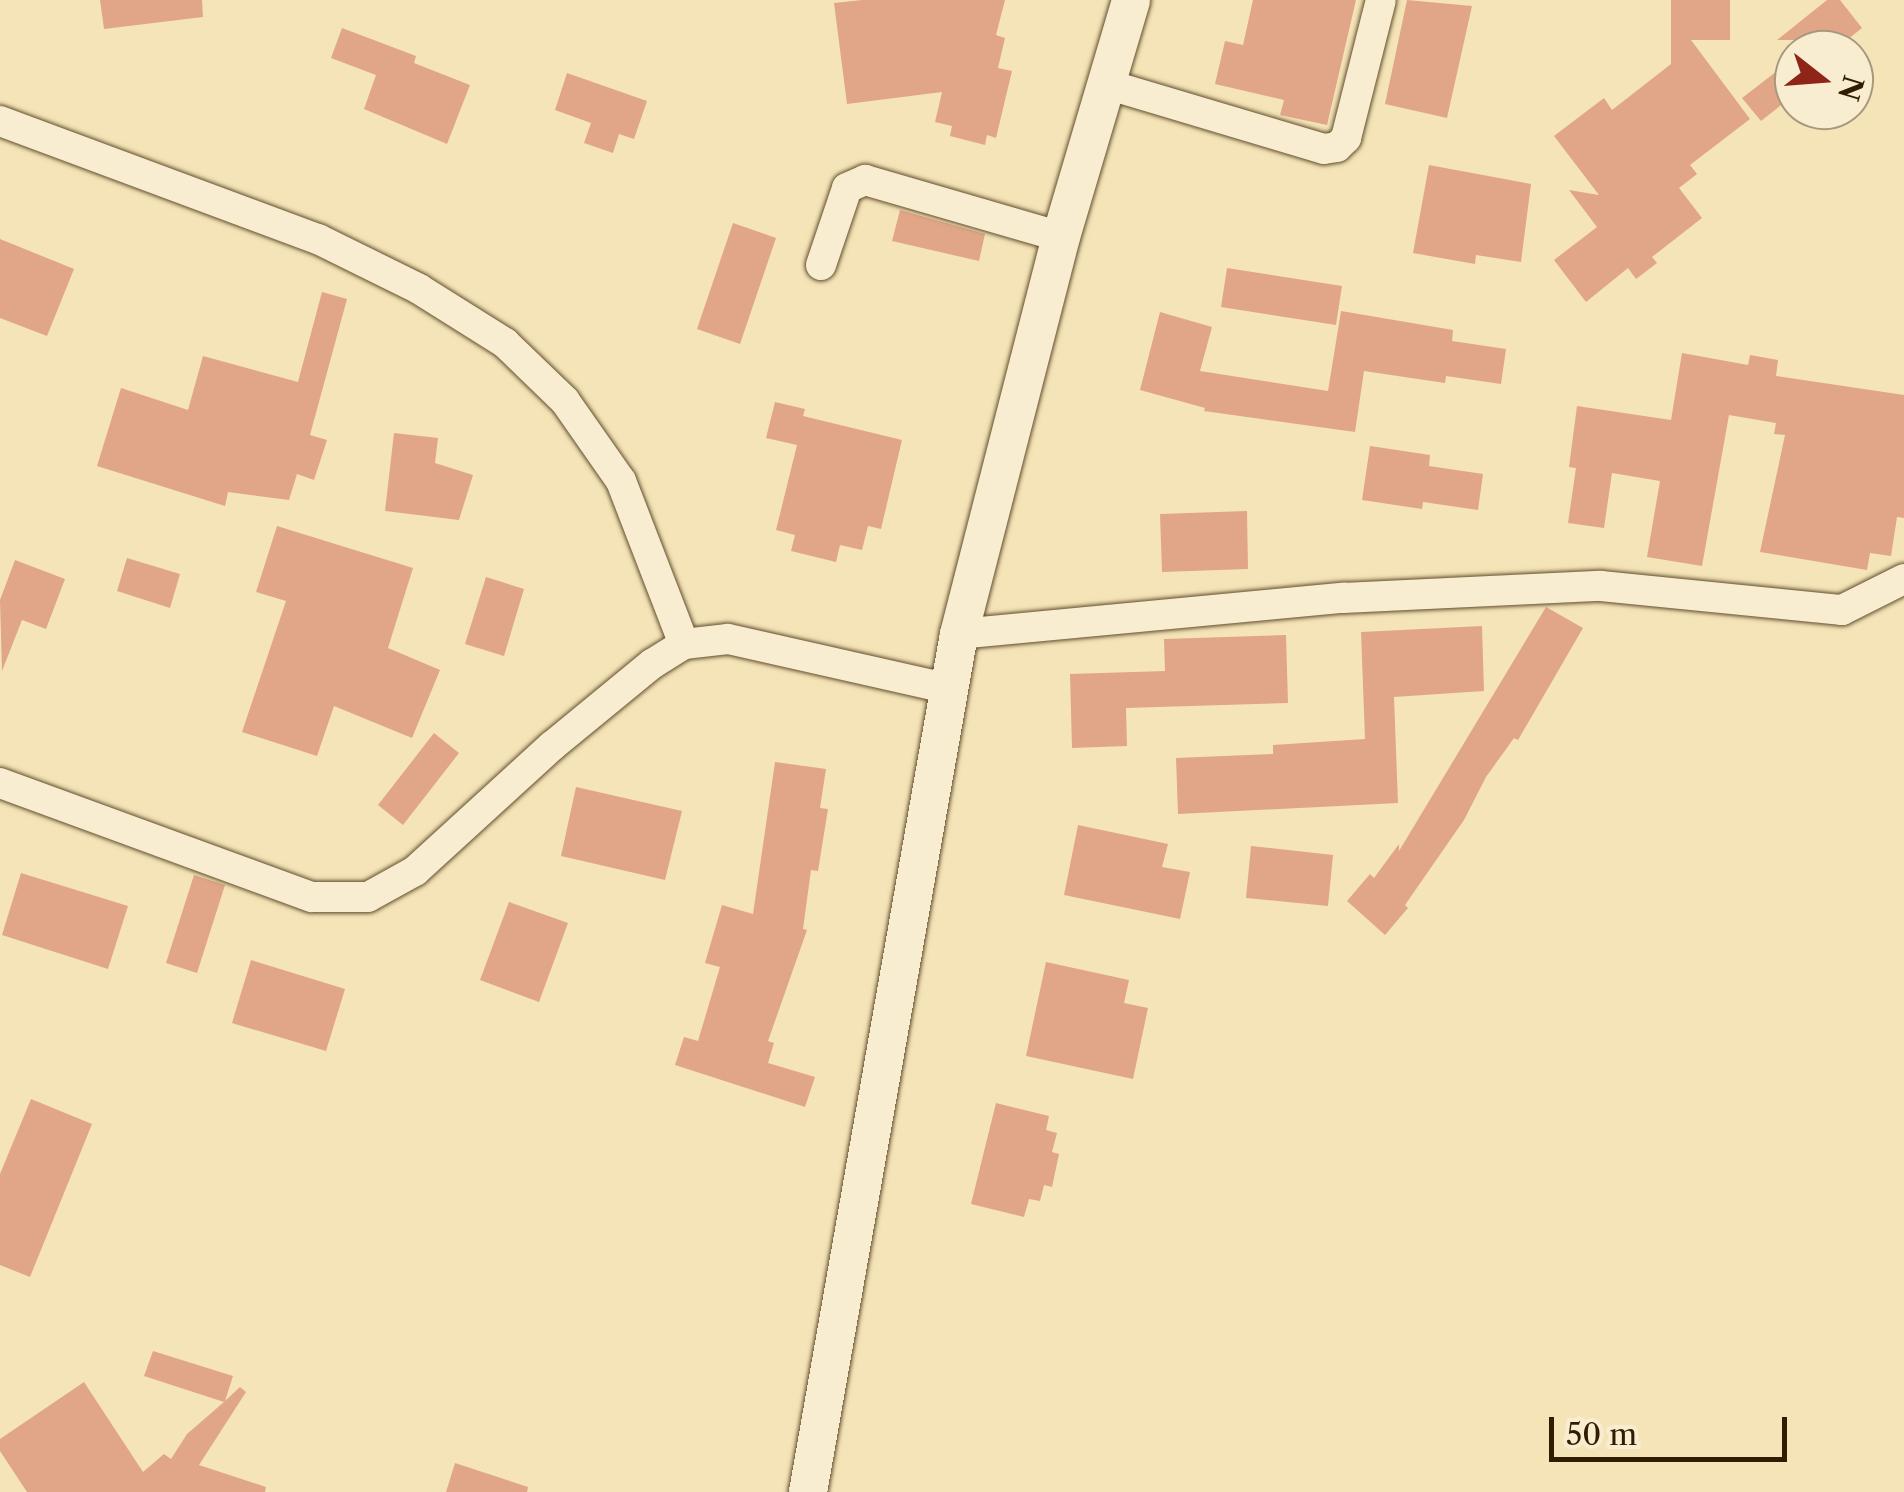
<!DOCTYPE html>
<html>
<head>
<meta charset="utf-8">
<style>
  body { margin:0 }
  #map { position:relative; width:1904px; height:1492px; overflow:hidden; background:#f5e4b7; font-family:"Libre Caslon Text",serif }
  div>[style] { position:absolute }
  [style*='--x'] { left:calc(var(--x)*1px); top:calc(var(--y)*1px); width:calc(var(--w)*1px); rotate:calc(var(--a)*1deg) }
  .building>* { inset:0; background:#e1a688 }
  .roads { filter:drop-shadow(0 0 2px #624e2e) drop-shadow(0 0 2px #624e2e) }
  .minor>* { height:30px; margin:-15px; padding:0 15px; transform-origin:15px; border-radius:15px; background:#f8edd0 }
  .tertiary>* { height:38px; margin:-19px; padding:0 19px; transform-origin:19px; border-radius:19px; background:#f8edd0 }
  span { translate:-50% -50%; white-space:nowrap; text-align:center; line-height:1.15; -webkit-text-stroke:8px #f8edd0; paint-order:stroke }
  .north { position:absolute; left:1774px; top:30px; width:100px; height:100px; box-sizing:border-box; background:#f8edd0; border:2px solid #a8997d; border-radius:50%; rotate:107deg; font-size:28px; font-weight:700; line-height:40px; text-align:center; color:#311c00 }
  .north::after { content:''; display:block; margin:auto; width:35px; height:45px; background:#8f2418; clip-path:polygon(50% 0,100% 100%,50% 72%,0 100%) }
  .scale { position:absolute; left:1549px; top:1417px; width:238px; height:45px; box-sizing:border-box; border:5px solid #311c00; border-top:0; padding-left:12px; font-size:30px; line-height:35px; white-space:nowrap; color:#311c00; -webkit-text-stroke:8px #f8edd0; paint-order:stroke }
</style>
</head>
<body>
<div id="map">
  <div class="building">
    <div style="clip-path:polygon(100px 0,202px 0,203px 17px,104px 29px)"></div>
    <div style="clip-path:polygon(862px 0,1005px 0,996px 35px,1005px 38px,998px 68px,1012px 71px,996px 138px,987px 135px,985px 145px,950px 136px,952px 126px,935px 122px,942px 92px,847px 104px,834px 3px)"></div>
    <div style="clip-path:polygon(1253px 0,1356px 0,1327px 125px,1280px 115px,1284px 100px,1215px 84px,1225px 41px,1243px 45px)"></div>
    <div style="clip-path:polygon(1407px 0,1472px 6px,1447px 118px,1385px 104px)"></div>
    <div style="clip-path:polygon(1671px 0,1730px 0,1730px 40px,1691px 40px,1750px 119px,1690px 165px,1697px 174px,1679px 188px,1702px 218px,1652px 257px,1657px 263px,1636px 279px,1628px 268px,1586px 302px,1554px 260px,1597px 227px,1569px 190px,1599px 195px,1554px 136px,1604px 98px,1612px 110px,1671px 64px)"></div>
    <div style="clip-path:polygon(1827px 0,1840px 0,1862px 28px,1847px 40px,1777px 40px)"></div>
    <div style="clip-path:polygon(342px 28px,416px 56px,414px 63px,470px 85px,447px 144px,364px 109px,376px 75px,331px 58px)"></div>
    <div style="clip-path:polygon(1794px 58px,1794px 95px,1761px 121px,1742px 98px)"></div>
    <div style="clip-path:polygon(567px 73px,647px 101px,634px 139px,619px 134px,613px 153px,584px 143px,591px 123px,555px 110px)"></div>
    <div style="clip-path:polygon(1429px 165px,1531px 184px,1521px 262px,1476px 255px,1475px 264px,1413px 253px)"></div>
    <div style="clip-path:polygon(900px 210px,985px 234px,979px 261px,892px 241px)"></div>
    <div style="clip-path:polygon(733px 223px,776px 238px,740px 344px,697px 329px)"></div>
    <div style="clip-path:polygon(0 239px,74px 269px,47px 336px,0 318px)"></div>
    <div style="clip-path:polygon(1227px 268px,1342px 286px,1336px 325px,1221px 307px)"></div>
    <div style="clip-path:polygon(322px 292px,347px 299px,310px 435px,327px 440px,314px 480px,297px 474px,289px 500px,228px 492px,225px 506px,97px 466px,121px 388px,188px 410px,203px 356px,298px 382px)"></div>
    <div style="clip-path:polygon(1341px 311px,1453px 330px,1452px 341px,1506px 349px,1501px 384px,1446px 376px,1445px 383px,1364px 371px,1355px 432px,1204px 411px,1205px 408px,1140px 390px,1160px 312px,1212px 327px,1200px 371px,1328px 391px)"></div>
    <div style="clip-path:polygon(1682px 353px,1748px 365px,1750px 355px,1778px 360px,1776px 376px,1904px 395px,1904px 518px,1897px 517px,1891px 556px,1870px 553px,1867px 570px,1760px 552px,1785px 435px,1774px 434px,1776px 423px,1729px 415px,1702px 566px,1647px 557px,1660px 481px,1612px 473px,1604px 528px,1568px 523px,1576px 468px,1569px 467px,1577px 406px,1671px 420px)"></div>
    <div style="clip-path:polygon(775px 402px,805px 409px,803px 416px,902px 440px,881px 529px,868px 526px,862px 550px,840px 545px,836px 562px,791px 551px,795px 535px,776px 530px,797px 445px,766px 438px)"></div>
    <div style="clip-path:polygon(394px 433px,438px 438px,435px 463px,473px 475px,459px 520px,385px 511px)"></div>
    <div style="clip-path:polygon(1370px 446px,1430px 455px,1429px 466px,1483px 474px,1478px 510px,1423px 502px,1422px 509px,1362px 500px)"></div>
    <div style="clip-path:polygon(1247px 511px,1248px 569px,1162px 572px,1160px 514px)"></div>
    <div style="clip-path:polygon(277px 526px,413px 568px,388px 648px,440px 670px,412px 738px,334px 706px,317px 756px,242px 732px,286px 601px,256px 592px)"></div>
    <div style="clip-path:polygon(127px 558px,180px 574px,170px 608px,117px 591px)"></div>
    <div style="clip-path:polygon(15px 560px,65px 579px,46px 629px,22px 620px,2px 671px,0 600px)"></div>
    <div style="clip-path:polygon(486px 577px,524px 589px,504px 656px,465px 644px)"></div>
    <div style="clip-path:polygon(1546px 607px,1583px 628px,1518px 740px,1514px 738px,1486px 777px,1464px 820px,1405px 905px,1408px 908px,1385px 935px,1347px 901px,1370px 874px,1374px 878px,1399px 844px,1399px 851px)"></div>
    <div style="clip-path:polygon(1482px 626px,1484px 691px,1394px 697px,1398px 803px,1178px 814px,1176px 758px,1273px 754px,1273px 745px,1365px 739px,1361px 632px)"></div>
    <div style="clip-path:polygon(1286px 635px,1288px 703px,1126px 708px,1127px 746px,1072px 748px,1070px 674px,1165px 671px,1164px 639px)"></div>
    <div style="clip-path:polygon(434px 733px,459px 753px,403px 825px,378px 805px)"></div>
    <div style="clip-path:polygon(775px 762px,826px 769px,820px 808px,828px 809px,818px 871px,811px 870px,803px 929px,807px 930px,768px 1041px,774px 1043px,768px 1063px,815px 1077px,805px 1107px,675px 1065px,684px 1037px,698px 1041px,720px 967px,705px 963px,722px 905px,753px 914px)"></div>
    <div style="clip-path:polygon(576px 787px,682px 811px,665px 880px,561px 856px)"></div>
    <div style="clip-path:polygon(1078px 825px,1168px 844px,1162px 867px,1190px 872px,1180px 919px,1064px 895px)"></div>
    <div style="clip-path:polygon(1251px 846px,1333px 855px,1328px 906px,1246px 898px)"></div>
    <div style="clip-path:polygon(21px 873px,128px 906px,108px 969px,2px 935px)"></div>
    <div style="clip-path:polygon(194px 875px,225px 885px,197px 973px,166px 963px)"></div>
    <div style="clip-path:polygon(509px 902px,568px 923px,539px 1002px,480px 980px)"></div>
    <div style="clip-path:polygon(251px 960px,345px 989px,326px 1051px,232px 1023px)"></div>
    <div style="clip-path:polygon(1046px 962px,1129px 980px,1124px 1003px,1148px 1008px,1133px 1079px,1026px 1056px)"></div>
    <div style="clip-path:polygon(31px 1099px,92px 1124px,30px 1277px,0 1265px,0 1174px)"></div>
    <div style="clip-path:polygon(996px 1103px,1049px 1116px,1046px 1130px,1057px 1133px,1052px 1152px,1059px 1154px,1052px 1187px,1044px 1185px,1040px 1201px,1029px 1199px,1024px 1217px,971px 1204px)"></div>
    <div style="clip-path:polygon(153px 1351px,233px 1376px,225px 1401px,240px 1387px,246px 1392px,199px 1465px,266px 1487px,265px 1492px,27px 1492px,0 1451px,0 1439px,84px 1382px,143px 1472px,164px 1454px,171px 1459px,187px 1434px,224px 1402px,144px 1376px)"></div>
    <div style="clip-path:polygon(455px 1463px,528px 1487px,527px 1492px,446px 1492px)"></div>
  </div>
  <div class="roads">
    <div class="minor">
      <div style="--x:1106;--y:84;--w:227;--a:16.6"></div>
      <div style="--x:1324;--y:149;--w:13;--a:-9"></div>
      <div style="--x:1337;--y:147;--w:13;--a:-45"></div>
      <div style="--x:1346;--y:138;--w:142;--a:-75.8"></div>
      <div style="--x:0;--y:121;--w:339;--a:20.4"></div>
      <div style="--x:318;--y:239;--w:113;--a:26.3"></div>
      <div style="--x:419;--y:289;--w:102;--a:32.1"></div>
      <div style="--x:505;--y:343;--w:83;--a:44"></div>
      <div style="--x:565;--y:401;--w:98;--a:55"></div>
      <div style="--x:621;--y:481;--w:175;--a:68.9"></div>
      <div style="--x:821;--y:265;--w:81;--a:-71.3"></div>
      <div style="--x:847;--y:188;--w:20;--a:-24"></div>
      <div style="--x:865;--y:180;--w:204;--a:16.2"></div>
      <div style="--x:959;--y:634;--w:386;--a:-5.4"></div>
      <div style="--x:1343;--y:598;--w:258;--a:-2.7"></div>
      <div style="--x:1601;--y:586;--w:242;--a:5.7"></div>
      <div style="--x:1842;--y:610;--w:69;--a:-26.6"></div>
      <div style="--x:0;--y:783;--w:332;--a:20.1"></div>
      <div style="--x:312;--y:897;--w:56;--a:0"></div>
      <div style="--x:368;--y:897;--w:54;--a:-29"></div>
      <div style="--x:415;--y:871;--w:185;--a:-42.4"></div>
      <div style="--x:552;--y:746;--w:129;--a:-39.4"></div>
      <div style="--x:652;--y:664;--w:38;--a:-32"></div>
      <div style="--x:684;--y:644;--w:44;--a:-6.5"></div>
      <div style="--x:728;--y:639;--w:227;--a:12.7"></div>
    </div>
    <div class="tertiary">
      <div style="--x:808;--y:1492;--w:871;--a:-80.02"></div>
      <div style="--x:959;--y:634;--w:410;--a:-75.6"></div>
      <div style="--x:1061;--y:237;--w:247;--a:-73.5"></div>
    </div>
  </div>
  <div class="north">N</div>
  <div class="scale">50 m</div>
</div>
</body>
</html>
